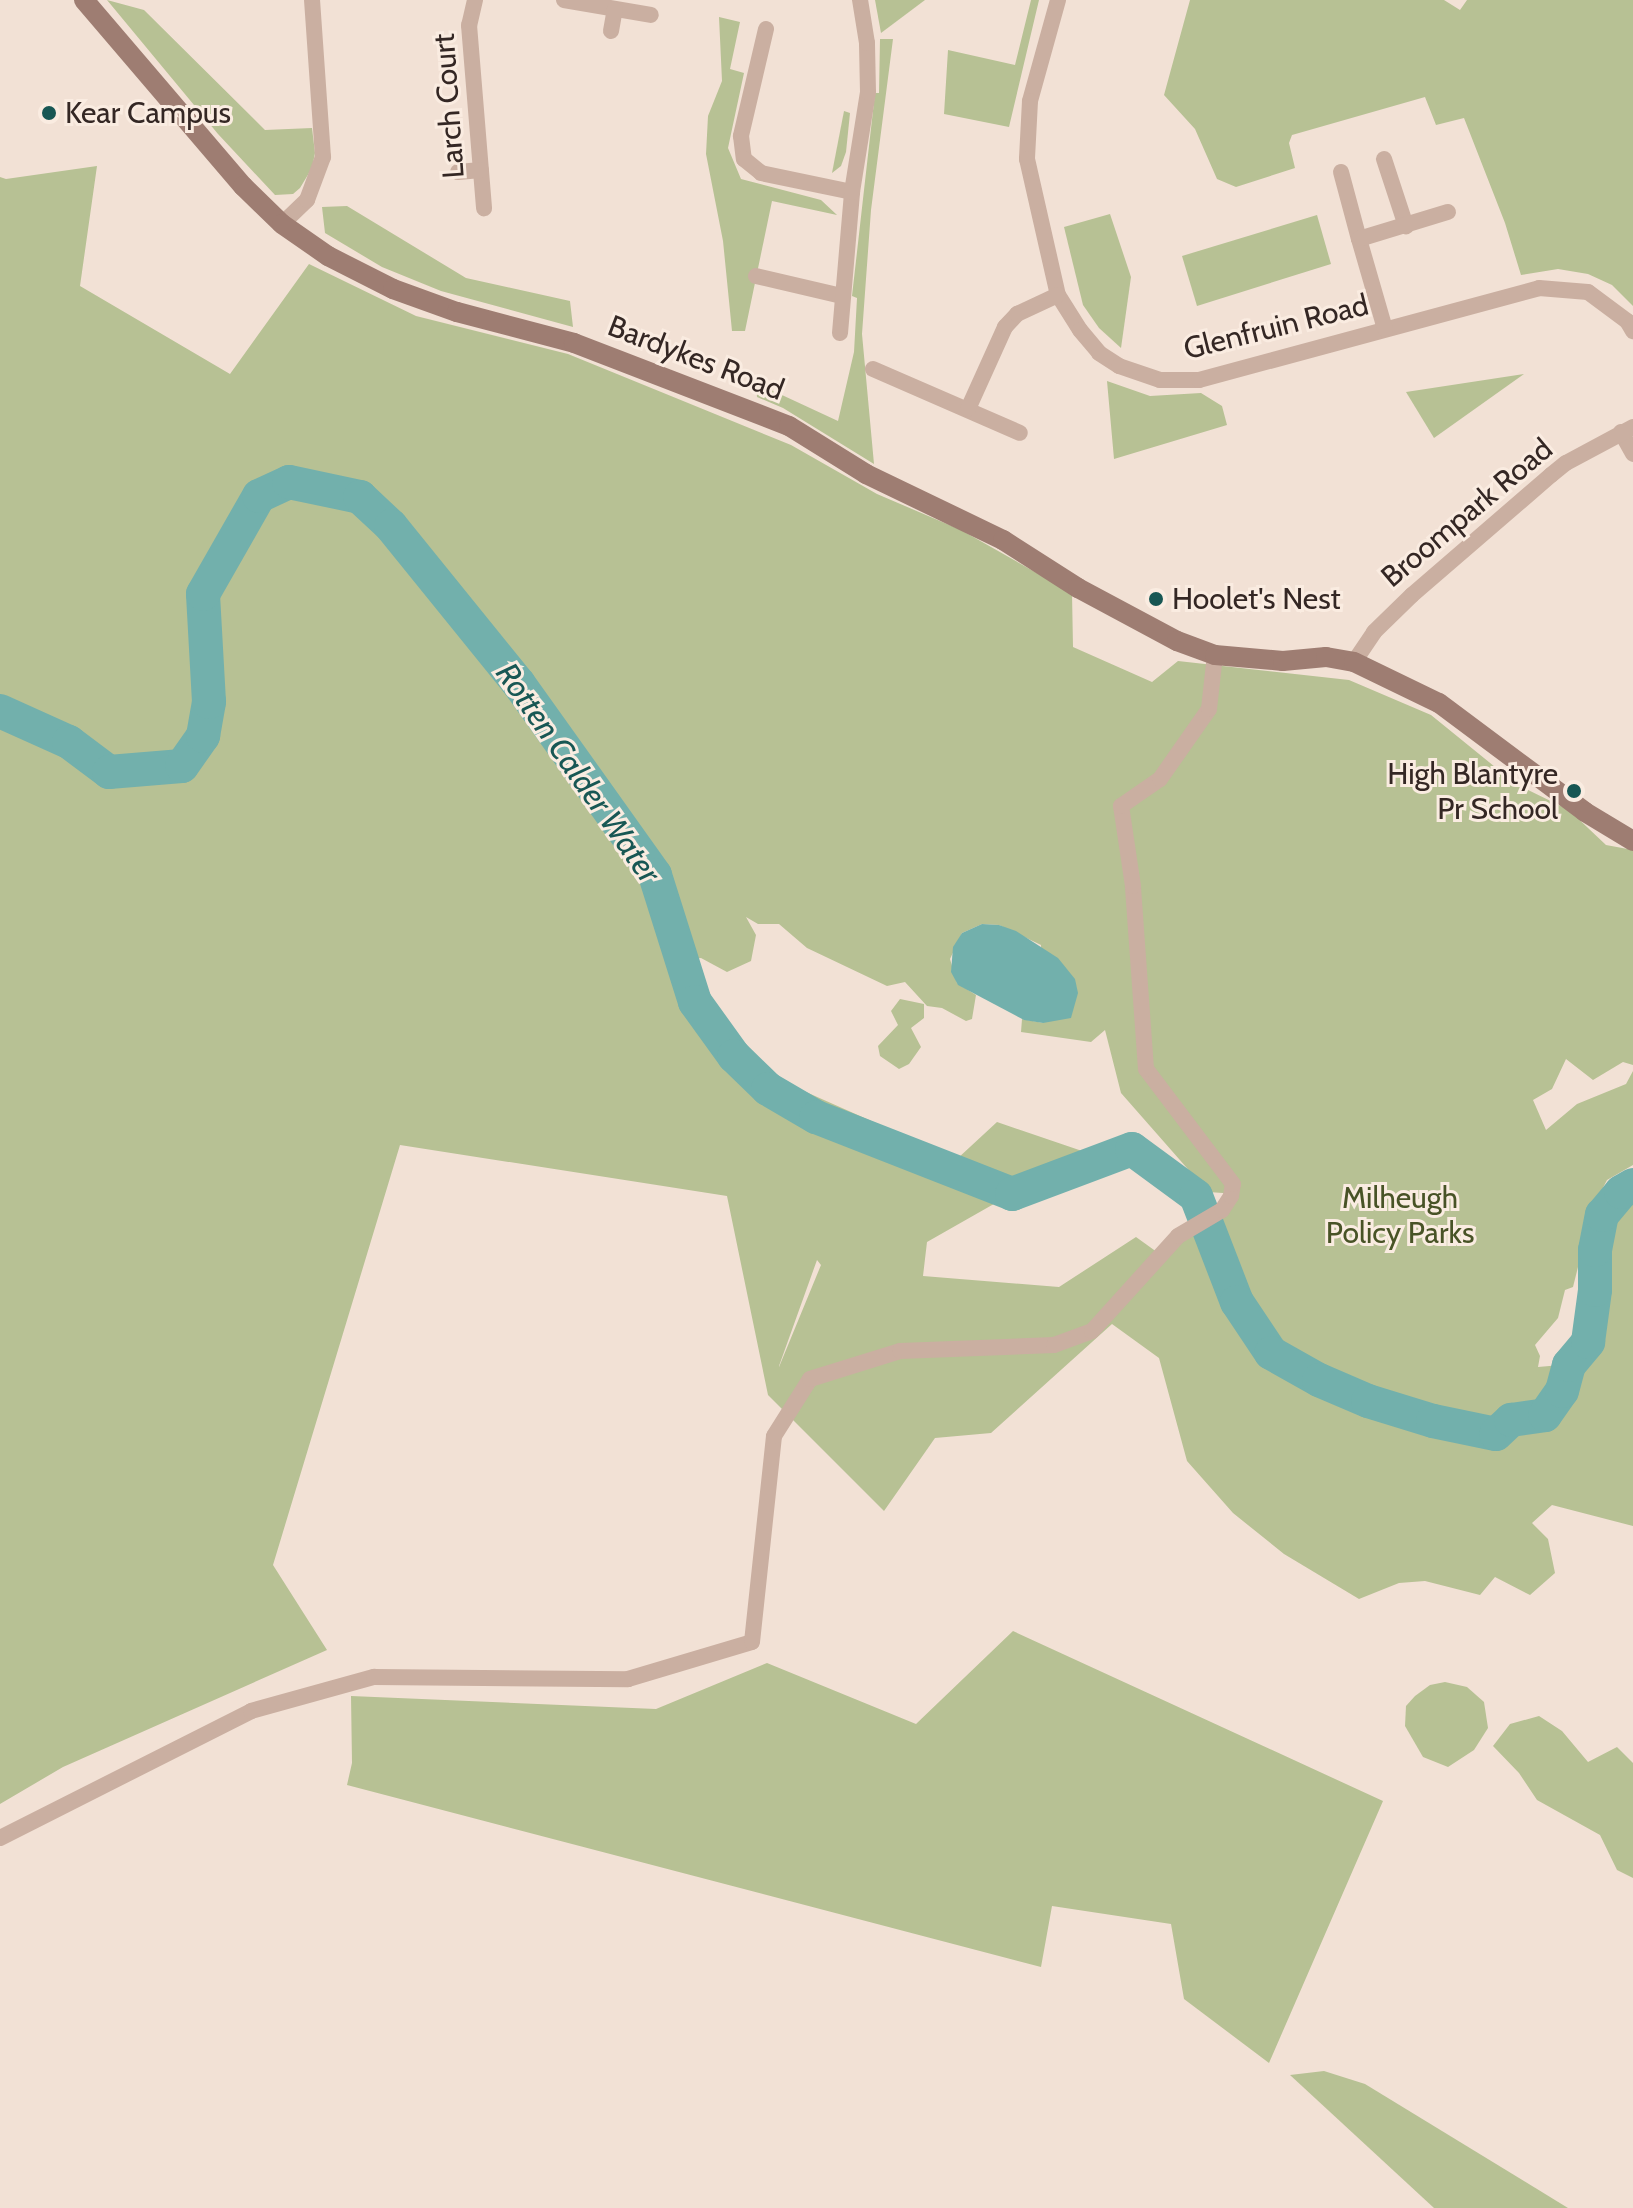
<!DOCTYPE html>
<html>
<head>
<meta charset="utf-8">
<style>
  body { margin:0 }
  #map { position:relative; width:1633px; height:2208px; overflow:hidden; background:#f2e1d5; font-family:Cabin,sans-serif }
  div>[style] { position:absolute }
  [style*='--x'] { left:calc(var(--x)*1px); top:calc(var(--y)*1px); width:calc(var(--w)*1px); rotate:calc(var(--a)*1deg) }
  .green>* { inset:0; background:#b7c194 }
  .water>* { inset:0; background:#72b0ac }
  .river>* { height:34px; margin:-17px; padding:0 17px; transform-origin:17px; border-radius:17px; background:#72b0ac }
  .street>* { height:16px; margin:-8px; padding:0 8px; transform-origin:8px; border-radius:8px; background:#caafa1 }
  .secondary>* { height:20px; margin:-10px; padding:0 10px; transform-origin:10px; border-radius:10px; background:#9e7d72 }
  .dots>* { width:22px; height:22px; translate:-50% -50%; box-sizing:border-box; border:4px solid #faece1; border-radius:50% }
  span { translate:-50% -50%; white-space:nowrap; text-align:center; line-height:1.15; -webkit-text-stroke:6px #faece1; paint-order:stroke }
  .street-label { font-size:30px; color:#342724 }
  .poi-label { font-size:30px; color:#342724 }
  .left { translate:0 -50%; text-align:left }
  .right { translate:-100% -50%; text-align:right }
  .park-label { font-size:30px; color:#485326 }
  .water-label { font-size:32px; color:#185754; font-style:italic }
</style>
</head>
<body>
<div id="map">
  <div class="green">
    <div style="clip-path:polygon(107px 0,144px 10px,265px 130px,312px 128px,315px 153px,312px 168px,300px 188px,293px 194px,275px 195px,218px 134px)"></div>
    <div style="clip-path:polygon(875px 0,925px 0,881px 33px)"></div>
    <div style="clip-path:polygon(1031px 0,1039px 0,1009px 127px,944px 114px,948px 50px,1015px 65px)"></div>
    <div style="clip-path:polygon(1190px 0,1444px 0,1460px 10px,1467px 0,1633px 0,1633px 306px,1612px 285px,1588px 274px,1558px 269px,1521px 275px,1505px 223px,1464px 118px,1436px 125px,1425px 97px,1292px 135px,1289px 143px,1295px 168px,1236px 187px,1217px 179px,1195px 129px,1164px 95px)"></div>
    <div style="clip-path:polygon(719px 17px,740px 22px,730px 69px,744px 73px,728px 148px,741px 179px,821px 200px,837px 215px,772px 201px,745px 331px,732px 331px,723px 241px,706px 154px,708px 116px,722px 81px)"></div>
    <div style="clip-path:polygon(880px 39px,893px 39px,871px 210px,862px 334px,874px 464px,783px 408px,757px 397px,756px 383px,838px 421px,854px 352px,857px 298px,852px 296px,875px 93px,879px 93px)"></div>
    <div style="clip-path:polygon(844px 111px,850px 113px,846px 152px,841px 166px,832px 173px)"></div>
    <div style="clip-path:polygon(evenodd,97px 166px,80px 286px,230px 374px,309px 264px,416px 316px,568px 354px,791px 445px,877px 494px,961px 530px,1072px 593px,1073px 647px,1152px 682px,1178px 661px,1349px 680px,1431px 715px,1516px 784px,1569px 810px,1606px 845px,1633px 850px,1633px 1065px,1623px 1062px,1593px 1080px,1566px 1059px,1552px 1089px,1533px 1100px,1546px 1130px,1577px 1104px,1626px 1084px,1633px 1071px,1633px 1165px,1607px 1180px,1593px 1207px,1573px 1287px,1565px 1290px,1558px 1318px,1535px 1345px,1540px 1356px,1538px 1367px,1584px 1363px,1595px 1342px,1594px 1327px,1590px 1328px,1595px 1290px,1595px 1250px,1602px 1215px,1621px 1192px,1633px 1185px,1633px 1526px,1552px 1505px,1532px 1523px,1548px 1539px,1555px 1573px,1530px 1595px,1495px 1577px,1480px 1595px,1425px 1581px,1399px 1583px,1359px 1599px,1284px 1554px,1233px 1513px,1187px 1461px,1159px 1358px,1112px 1324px,991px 1433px,935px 1438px,884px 1511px,768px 1395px,727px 1196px,400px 1145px,273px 1565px,327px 1650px,63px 1767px,0 1804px,0 177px,6px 179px,97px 166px,746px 917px,758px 924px,779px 924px,807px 948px,887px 986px,905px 982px,927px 1006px,942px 1008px,966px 1021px,972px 1019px,976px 995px,957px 983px,950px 959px,962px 933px,982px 924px,999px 925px,1041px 945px,1043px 1023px,1022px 1019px,1021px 1032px,1091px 1042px,1105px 1030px,1121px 1093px,1208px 1192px,1238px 1194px,1161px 1255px,1136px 1237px,1059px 1287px,923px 1276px,927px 1242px,1085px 1152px,997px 1122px,957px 1159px,711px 1050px,682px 960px,701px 958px,727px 972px,751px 961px,756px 935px,746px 917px,97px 166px,817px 1260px,821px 1265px,779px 1367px,779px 1366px,817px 1260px)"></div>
    <div style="clip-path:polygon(347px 206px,466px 278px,570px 301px,573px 327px,441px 291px,382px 267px,325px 233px,322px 207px)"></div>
    <div style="clip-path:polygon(1110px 214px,1131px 277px,1121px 348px,1099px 328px,1083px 305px,1064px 227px)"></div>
    <div style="clip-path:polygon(1317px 215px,1331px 264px,1197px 306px,1182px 256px)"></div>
    <div style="clip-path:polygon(1524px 374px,1434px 438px,1406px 392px)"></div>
    <div style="clip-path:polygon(1107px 381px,1150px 396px,1201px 393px,1222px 406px,1227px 425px,1114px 459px)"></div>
    <div style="clip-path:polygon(900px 999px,924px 1004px,924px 1018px,911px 1028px,921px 1047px,909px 1064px,899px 1069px,880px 1056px,878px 1046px,898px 1025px,891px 1011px)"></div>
    <div style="clip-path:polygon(1013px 1631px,1383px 1801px,1269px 2063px,1184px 1999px,1171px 1924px,1052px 1906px,1041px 1967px,347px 1785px,352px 1763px,351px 1696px,656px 1709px,767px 1663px,916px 1724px)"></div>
    <div style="clip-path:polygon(1445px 1682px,1467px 1687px,1484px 1702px,1488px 1728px,1474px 1750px,1448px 1767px,1423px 1757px,1405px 1726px,1406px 1706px,1415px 1696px,1430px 1685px)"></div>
    <div style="clip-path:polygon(1539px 1716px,1562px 1731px,1588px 1762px,1617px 1747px,1633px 1763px,1633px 1878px,1617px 1870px,1600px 1835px,1537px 1800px,1519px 1773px,1493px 1746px,1510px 1724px)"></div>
    <div style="clip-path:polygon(1324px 2071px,1365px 2084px,1568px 2208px,1434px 2208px,1290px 2075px)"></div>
  </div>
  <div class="water">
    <div style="clip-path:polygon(982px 924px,999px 925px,1016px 931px,1058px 958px,1075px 979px,1078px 993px,1071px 1018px,1043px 1023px,1024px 1020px,958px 985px,951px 972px,953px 947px,962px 933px)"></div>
  </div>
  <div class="river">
    <div style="--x:0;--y:711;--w:76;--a:24.2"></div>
    <div style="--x:69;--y:742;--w:50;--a:36.9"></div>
    <div style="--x:109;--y:772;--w:73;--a:-4.7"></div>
    <div style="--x:182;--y:766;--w:37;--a:-55"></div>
    <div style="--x:203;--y:736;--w:35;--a:-80"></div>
    <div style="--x:209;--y:702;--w:108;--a:-93.2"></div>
    <div style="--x:203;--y:594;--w:113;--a:-60.3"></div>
    <div style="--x:259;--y:496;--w:33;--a:-25"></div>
    <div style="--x:289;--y:482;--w:73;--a:11.9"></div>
    <div style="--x:360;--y:497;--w:42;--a:43.1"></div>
    <div style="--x:391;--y:526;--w:203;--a:51"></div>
    <div style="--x:519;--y:684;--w:234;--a:54.5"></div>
    <div style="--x:655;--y:875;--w:133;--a:72.5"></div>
    <div style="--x:695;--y:1002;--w:67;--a:54.2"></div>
    <div style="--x:734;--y:1056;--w:47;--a:44.1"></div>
    <div style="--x:768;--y:1089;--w:56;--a:30.3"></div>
    <div style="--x:816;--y:1117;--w:211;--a:21.4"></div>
    <div style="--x:1012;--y:1194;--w:128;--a:-20.6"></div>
    <div style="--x:1132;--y:1149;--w:79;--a:36.3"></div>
    <div style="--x:1196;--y:1196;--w:114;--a:68.9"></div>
    <div style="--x:1237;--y:1302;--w:61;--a:56.3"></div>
    <div style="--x:1271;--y:1353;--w:55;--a:29.4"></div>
    <div style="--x:1319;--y:1380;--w:53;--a:23.2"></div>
    <div style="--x:1368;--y:1401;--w:68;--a:17.1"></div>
    <div style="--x:1433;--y:1421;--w:64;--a:11.7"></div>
    <div style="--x:1496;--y:1434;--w:21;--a:-43"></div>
    <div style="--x:1511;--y:1420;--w:34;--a:-8"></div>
    <div style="--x:1545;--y:1415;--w:29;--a:-55"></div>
    <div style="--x:1562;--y:1391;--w:27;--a:-75"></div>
    <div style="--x:1569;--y:1365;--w:30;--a:-50"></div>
    <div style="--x:1588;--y:1342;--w:52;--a:-82.3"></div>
    <div style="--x:1595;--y:1290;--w:40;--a:-90"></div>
    <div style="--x:1595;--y:1250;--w:36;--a:-79"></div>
    <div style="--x:1602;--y:1215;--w:30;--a:-50"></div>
    <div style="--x:1621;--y:1192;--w:14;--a:-30"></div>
  </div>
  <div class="street">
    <div style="--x:475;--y:0;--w:26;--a:103"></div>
    <div style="--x:469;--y:25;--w:184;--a:85.3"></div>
    <div style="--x:564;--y:0;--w:88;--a:9.8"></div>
    <div style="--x:1058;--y:0;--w:105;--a:105.5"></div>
    <div style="--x:1030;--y:101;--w:58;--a:93"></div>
    <div style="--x:1027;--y:159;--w:139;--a:77.2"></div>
    <div style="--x:1058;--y:295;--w:41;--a:57.8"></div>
    <div style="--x:1080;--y:330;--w:30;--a:50"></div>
    <div style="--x:1099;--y:353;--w:24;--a:33"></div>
    <div style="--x:1119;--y:366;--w:43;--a:18.9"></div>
    <div style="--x:1160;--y:380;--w:39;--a:0"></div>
    <div style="--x:1199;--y:380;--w:352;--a:-15.1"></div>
    <div style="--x:1539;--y:288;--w:49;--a:4.7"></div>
    <div style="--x:1588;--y:292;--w:49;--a:36.6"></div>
    <div style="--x:1627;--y:321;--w:12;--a:59"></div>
    <div style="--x:766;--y:29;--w:110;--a:103.2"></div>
    <div style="--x:741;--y:136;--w:23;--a:83"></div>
    <div style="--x:744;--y:159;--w:22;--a:39"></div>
    <div style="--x:761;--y:173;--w:93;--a:11.8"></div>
    <div style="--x:611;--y:31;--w:22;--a:-80"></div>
    <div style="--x:1384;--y:159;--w:71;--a:71.8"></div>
    <div style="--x:458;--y:172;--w:23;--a:-5"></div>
    <div style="--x:1341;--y:172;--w:69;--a:75"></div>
    <div style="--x:282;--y:224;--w:35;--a:-44"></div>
    <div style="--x:307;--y:200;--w:46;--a:-69.6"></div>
    <div style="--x:323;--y:157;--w:157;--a:-94"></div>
    <div style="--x:756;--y:276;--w:88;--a:13.1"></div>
    <div style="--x:1385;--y:329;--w:94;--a:-106.1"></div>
    <div style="--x:1359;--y:239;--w:93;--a:-16.9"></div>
    <div style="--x:840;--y:333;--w:142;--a:-85.1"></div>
    <div style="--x:852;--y:192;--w:101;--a:-80.9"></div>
    <div style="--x:868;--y:92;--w:49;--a:-91.2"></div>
    <div style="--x:867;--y:43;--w:44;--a:-99.2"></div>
    <div style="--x:873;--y:369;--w:160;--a:23.5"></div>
    <div style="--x:968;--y:409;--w:90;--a:-65.7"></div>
    <div style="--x:1005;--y:327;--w:18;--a:-47"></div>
    <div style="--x:1017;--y:314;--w:45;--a:-24.9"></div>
    <div style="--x:1621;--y:432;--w:25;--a:61"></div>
    <div style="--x:1354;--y:662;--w:36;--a:-56"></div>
    <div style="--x:1374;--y:632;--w:53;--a:-44.2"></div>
    <div style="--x:1412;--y:595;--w:184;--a:-40.8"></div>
    <div style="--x:1551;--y:475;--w:19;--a:-39"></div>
    <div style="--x:1566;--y:463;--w:76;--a:-28.2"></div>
    <div style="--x:0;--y:1838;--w:281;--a:-26.8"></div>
    <div style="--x:251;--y:1711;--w:128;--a:-15.5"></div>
    <div style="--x:374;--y:1677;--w:254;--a:0.5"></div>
    <div style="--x:628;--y:1679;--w:129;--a:-16.6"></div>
    <div style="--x:752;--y:1642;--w:207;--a:-83.9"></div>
    <div style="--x:774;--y:1436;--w:67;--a:-57.7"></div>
    <div style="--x:810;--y:1379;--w:94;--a:-17.3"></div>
    <div style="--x:900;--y:1351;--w:154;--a:-2.2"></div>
    <div style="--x:1054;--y:1345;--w:40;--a:-20.2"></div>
    <div style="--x:1092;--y:1331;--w:128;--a:-47.8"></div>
    <div style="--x:1178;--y:1236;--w:51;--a:-30.6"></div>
    <div style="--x:1222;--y:1210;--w:17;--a:-57"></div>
    <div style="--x:1231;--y:1196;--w:12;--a:-81"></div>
    <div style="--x:1233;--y:1184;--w:144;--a:-127.1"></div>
    <div style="--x:1146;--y:1069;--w:183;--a:-94.1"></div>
    <div style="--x:1133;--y:886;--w:81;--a:-98.5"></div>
    <div style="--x:1121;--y:806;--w:47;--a:-34.7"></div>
    <div style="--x:1160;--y:779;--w:85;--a:-55"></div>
    <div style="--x:1209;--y:709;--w:54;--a:-83.7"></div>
  </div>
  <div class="secondary">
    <div style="--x:84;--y:0;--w:245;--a:49.5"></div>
    <div style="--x:243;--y:186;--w:54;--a:44.3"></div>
    <div style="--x:282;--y:224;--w:56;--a:34.8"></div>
    <div style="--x:328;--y:256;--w:73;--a:26.9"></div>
    <div style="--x:393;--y:289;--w:68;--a:19.8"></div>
    <div style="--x:457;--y:312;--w:121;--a:14.8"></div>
    <div style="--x:574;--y:343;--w:230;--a:21.1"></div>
    <div style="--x:789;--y:426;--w:91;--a:31.9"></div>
    <div style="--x:866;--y:474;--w:152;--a:25.7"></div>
    <div style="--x:1003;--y:540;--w:89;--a:32.6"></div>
    <div style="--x:1078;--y:588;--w:112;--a:28.2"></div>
    <div style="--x:1177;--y:641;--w:40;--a:20.2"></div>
    <div style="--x:1215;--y:655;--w:68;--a:5"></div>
    <div style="--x:1283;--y:661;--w:43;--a:-5.3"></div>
    <div style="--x:1326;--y:657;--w:28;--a:10"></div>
    <div style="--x:1354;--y:662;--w:94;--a:25.8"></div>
    <div style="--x:1439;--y:703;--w:182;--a:36.7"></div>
    <div style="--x:1585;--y:812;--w:56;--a:31.1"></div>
  </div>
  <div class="dots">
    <div style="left:49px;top:113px;background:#185754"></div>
    <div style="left:1156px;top:599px;background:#185754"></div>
    <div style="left:1574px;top:791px;background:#185754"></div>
  </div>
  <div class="street-label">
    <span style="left:449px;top:106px;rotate:-94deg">Larch Court</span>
    <span style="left:1276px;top:327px;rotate:-14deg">Glenfruin Road</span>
    <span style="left:696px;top:358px;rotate:21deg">Bardykes Road</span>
    <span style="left:1467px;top:513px;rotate:-40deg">Broompark Road</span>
  </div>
  <div class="poi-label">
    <span class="left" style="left:65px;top:113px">Kear Campus</span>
    <span class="left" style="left:1172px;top:599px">Hoolet's Nest</span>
    <span class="right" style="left:1558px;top:791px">High Blantyre<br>Pr School</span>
  </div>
  <div class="park-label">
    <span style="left:1400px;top:1215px">Milheugh<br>Policy Parks</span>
  </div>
  <div class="water-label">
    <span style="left:578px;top:773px;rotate:55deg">Rotten Calder Water</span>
  </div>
</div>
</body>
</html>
